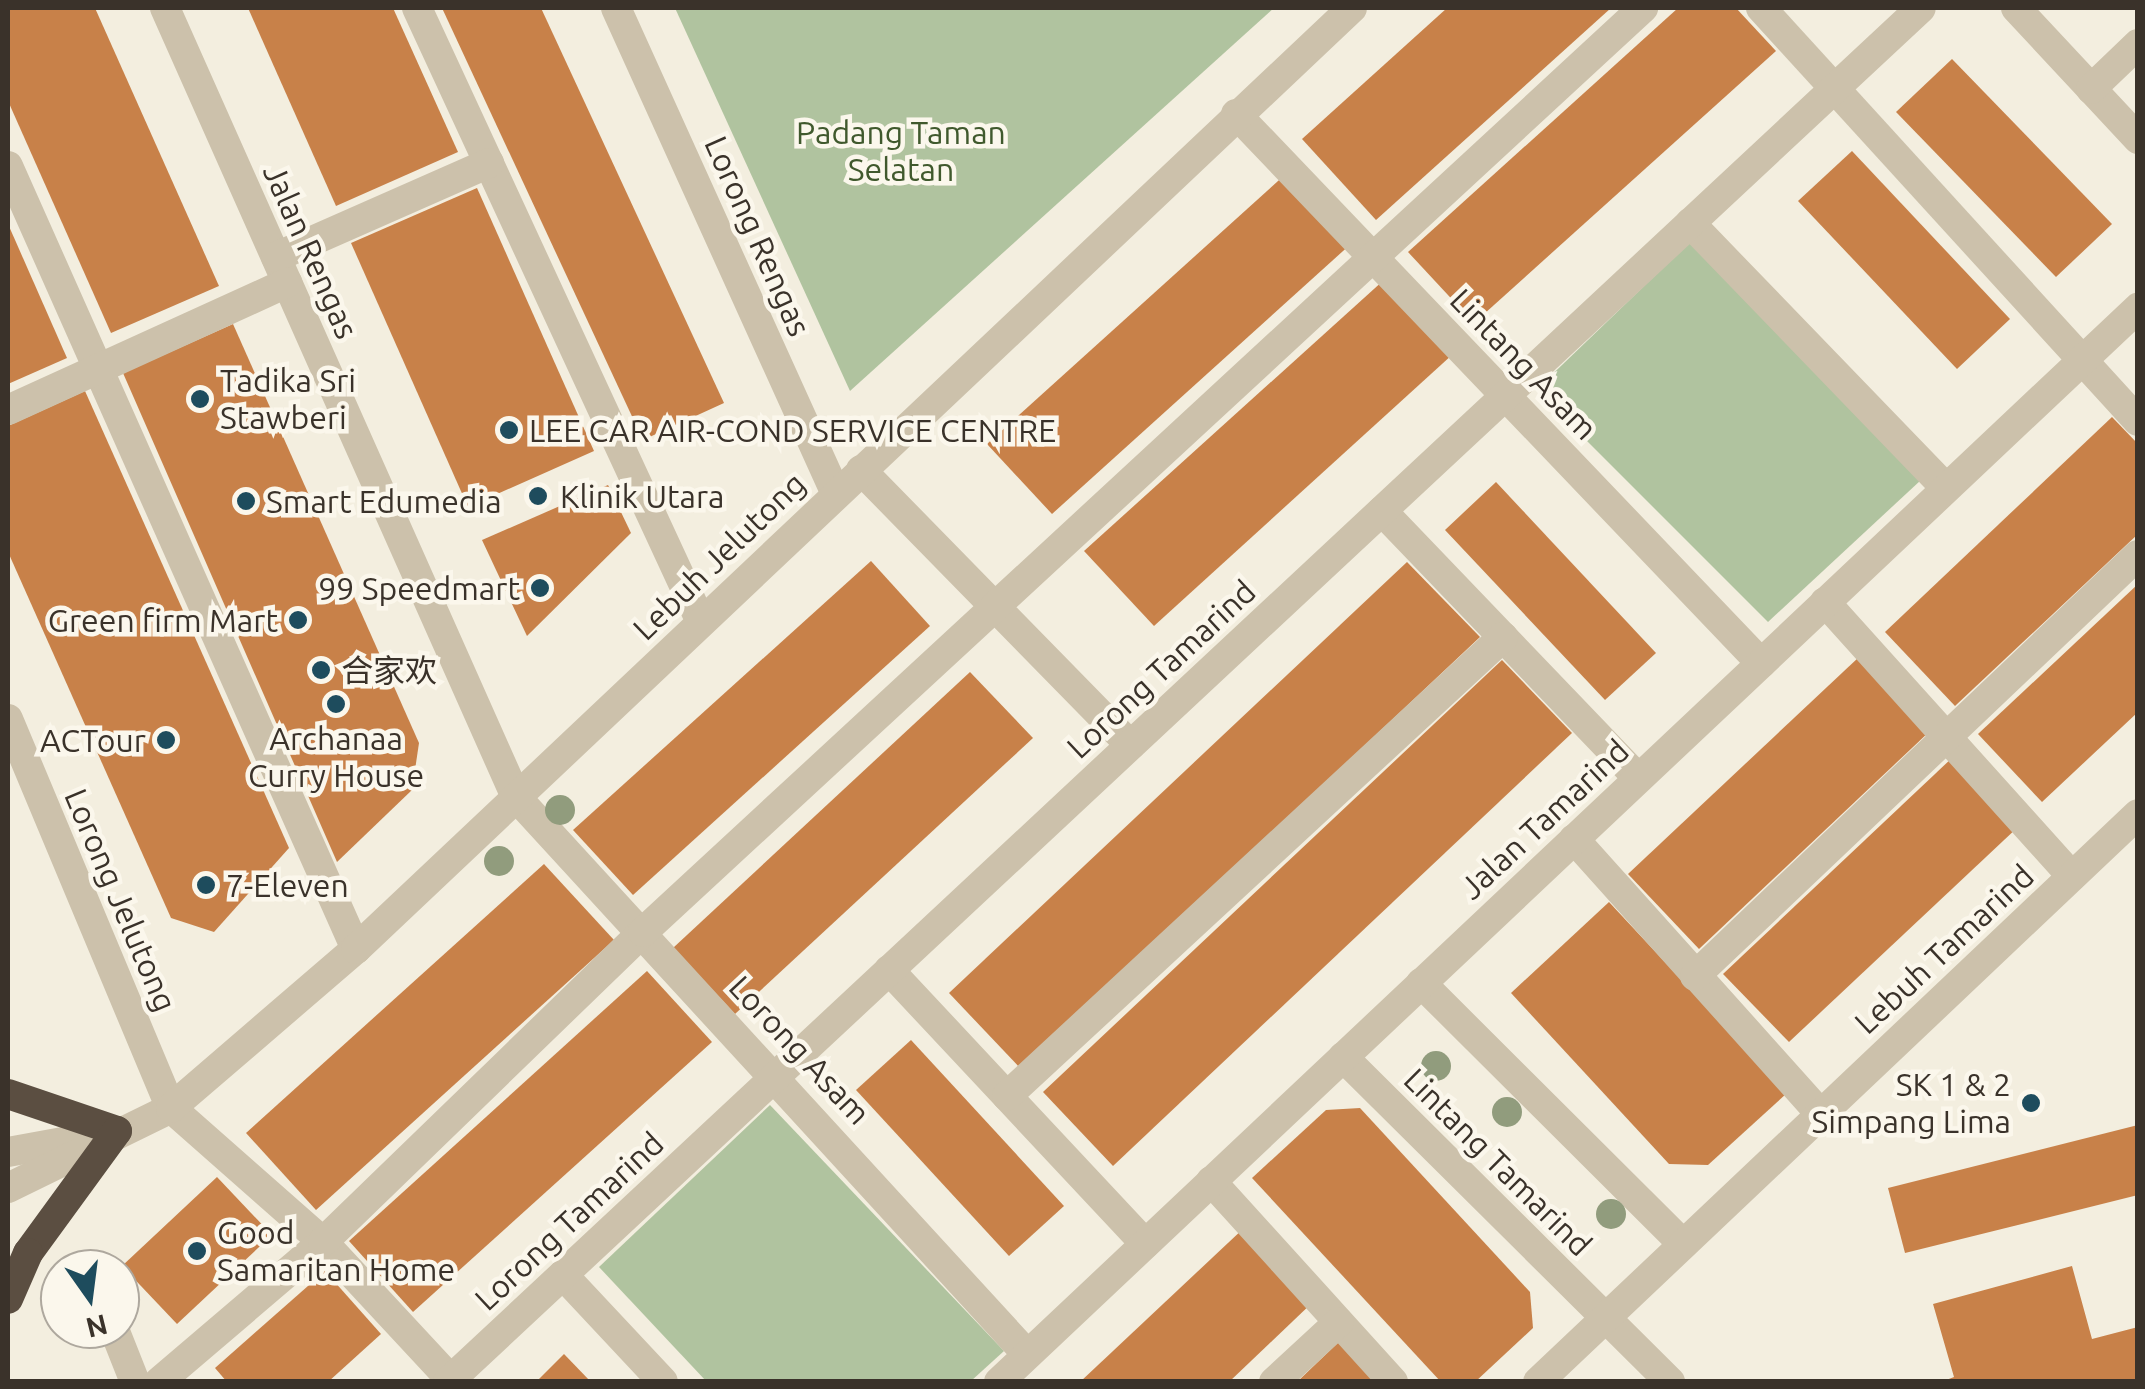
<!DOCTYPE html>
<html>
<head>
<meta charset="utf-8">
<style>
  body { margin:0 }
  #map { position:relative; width:2145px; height:1389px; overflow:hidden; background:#f3eedf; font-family:Ubuntu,"Noto Sans SC",sans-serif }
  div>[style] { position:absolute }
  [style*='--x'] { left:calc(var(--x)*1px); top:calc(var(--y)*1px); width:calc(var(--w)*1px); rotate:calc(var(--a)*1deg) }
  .green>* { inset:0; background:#b0c39f }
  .building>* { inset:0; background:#c88149 }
  .minor>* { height:30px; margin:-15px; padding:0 15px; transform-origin:15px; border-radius:15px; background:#ccc1ab }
  .highway>* { height:30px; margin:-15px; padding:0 15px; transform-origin:15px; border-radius:15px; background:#5b4e41 }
  .trees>* { width:30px; height:30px; margin:-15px; border-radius:50%; background:#919c7d }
  .dots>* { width:28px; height:28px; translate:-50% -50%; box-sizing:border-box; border:5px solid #fbf7ec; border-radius:50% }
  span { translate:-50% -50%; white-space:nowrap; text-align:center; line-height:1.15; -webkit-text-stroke:9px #fbf7ec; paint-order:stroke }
  .park-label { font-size:32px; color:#40592d }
  .street-label { font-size:32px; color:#3a322a }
  .poi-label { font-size:32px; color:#3a322a }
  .left { translate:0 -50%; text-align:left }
  .right { translate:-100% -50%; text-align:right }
  .frame { position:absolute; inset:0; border:10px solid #3a322a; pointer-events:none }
  .north { position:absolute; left:40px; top:1249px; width:100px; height:100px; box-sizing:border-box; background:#fbf7ec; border:2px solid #aea89e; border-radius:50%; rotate:166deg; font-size:28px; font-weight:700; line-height:40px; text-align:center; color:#3a322a }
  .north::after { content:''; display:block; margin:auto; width:35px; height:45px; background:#1e4c5d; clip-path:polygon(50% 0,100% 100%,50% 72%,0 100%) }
</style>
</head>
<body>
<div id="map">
  <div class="green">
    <div style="clip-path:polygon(675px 8px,1274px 8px,850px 391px)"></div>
    <div style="clip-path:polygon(1692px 240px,1921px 480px,1768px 622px,1536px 390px)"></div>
    <div style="clip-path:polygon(770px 1105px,1004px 1351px,971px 1381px,706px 1381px,599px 1267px)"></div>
  </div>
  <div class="building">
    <div style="clip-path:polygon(8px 8px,95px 8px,219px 286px,111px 333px,8px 101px)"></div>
    <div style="clip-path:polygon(248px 8px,393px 8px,458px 152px,336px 206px)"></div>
    <div style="clip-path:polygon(442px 8px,541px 8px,724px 403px,643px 440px)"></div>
    <div style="clip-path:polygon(1447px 8px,1611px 8px,1376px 220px,1302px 139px)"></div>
    <div style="clip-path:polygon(1678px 8px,1736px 8px,1776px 51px,1474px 323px,1408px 252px)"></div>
    <div style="clip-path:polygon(1952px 59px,2112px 224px,2056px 277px,1896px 112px)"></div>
    <div style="clip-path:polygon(1852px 151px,2010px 319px,1957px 369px,1798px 201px)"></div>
    <div style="clip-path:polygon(1288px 172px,1353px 242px,1052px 514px,987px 444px)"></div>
    <div style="clip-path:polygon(477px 188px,594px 451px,468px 507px,351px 243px)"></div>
    <div style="clip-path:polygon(8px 224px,67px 358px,8px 384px)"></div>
    <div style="clip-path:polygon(1385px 279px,1453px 354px,1154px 626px,1084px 551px)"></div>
    <div style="clip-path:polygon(233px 324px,419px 743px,412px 790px,337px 862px,123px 373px)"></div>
    <div style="clip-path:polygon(85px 391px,289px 848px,214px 932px,171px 918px,8px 552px,8px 426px)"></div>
    <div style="clip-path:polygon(2112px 417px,2138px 444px,2138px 534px,1955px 706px,1885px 632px)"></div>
    <div style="clip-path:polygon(1496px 482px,1656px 653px,1605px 700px,1445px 530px)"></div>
    <div style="clip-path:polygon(608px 485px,631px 533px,527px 636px,482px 540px)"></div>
    <div style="clip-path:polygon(871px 561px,930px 626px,633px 895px,573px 830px)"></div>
    <div style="clip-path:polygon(1407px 562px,1480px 637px,1021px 1069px,949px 993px)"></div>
    <div style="clip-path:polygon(2138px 584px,2138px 712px,2042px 802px,1978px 734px)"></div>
    <div style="clip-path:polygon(1859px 657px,1930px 731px,1699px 949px,1628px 874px)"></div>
    <div style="clip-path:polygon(1502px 660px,1572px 733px,1113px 1166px,1043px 1092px)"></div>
    <div style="clip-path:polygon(970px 672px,1033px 738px,735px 1014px,673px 948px)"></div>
    <div style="clip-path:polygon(1953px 757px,2019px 826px,1789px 1042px,1723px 974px)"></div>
    <div style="clip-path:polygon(544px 864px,614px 940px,316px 1210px,246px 1133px)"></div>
    <div style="clip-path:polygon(1609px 902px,1787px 1093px,1708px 1165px,1669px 1164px,1511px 993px)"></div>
    <div style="clip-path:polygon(647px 971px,712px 1042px,413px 1312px,349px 1241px)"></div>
    <div style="clip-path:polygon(911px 1040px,1064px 1206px,1009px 1256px,856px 1090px)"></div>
    <div style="clip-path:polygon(1360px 1108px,1530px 1292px,1533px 1328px,1475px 1382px,1441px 1382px,1252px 1178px,1326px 1110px)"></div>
    <div style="clip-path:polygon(2138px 1125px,2138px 1195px,1905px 1253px,1888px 1188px)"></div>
    <div style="clip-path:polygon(217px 1177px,272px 1235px,177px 1324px,122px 1266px)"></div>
    <div style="clip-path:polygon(1245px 1227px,1315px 1300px,1229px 1382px,1080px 1382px)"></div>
    <div style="clip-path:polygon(2072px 1266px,2092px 1339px,2138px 1327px,2138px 1382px,1941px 1382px,1954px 1377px,1933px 1304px)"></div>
    <div style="clip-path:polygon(325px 1271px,381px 1334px,328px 1382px,227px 1382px,215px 1368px)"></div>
    <div style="clip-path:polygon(1345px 1336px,1389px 1382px,1297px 1382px)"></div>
    <div style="clip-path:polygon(564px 1354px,591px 1382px,536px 1382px)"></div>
  </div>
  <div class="minor">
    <div style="--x:165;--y:8;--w:864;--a:66.02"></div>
    <div style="--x:516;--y:797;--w:756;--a:47.47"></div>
    <div style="--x:417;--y:8;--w:676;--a:65.18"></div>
    <div style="--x:616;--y:8;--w:533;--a:65.64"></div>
    <div style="--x:1761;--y:8;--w:559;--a:47.61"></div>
    <div style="--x:2016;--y:8;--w:179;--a:47"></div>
    <div style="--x:2091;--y:89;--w:65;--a:-43.8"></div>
    <div style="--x:1236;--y:114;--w:760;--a:46.28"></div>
    <div style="--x:8;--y:166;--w:857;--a:66.04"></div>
    <div style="--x:1690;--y:223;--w:368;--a:46"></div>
    <div style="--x:276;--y:257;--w:233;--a:-23.8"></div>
    <div style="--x:8;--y:410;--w:307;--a:-24.5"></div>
    <div style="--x:861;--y:470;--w:385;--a:45.6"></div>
    <div style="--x:1382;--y:511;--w:370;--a:46.2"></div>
    <div style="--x:1825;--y:602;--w:369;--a:48"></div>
    <div style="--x:8;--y:719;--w:422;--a:67.3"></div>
    <div style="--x:171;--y:1108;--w:203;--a:41.4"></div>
    <div style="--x:323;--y:1242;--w:191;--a:47.1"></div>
    <div style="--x:1574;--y:839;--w:370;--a:48.1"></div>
    <div style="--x:889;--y:970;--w:375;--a:46.9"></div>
    <div style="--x:1695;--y:976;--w:611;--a:-43.54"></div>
    <div style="--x:1421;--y:983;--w:370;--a:44.9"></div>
    <div style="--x:1343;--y:1057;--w:461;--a:44.8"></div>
    <div style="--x:1007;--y:1096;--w:676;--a:-42.78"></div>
    <div style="--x:8;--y:1152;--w:78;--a:-10.3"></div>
    <div style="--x:1211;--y:1181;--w:271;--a:47.8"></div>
    <div style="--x:8;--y:1188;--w:182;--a:-26.1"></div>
    <div style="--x:171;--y:1108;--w:244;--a:-40.7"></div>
    <div style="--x:356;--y:949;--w:1370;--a:-43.37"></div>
    <div style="--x:563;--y:1275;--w:146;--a:46.9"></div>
    <div style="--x:114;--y:1329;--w:57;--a:68.4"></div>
    <div style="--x:159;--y:1382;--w:216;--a:-40.5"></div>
    <div style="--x:323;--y:1242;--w:446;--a:-44.1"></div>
    <div style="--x:643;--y:932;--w:1362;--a:-42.74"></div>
    <div style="--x:448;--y:1382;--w:2014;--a:-43.01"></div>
    <div style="--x:999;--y:1382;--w:1566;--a:-43.32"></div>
    <div style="--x:1274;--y:1382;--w:88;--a:-42.7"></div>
    <div style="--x:1538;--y:1382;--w:826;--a:-43.43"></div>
  </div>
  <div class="highway">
    <div style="--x:8;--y:1094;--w:115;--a:18.7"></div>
    <div style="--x:117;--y:1131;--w:151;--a:126.1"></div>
    <div style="--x:28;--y:1253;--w:50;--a:113.5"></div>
  </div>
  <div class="trees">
    <div style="left:560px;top:810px"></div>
    <div style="left:499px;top:861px"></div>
    <div style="left:1436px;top:1066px"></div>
    <div style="left:1507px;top:1112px"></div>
    <div style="left:1611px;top:1214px"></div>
  </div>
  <div class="dots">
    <div style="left:200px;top:399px;background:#1e4c5d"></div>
    <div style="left:509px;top:430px;background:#1e4c5d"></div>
    <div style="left:538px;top:496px;background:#1e4c5d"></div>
    <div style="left:246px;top:501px;background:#1e4c5d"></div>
    <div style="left:540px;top:588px;background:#1e4c5d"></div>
    <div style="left:298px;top:620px;background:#1e4c5d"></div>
    <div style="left:321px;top:670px;background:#1e4c5d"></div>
    <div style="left:336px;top:704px;background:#1e4c5d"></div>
    <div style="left:166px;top:740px;background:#1e4c5d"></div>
    <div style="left:206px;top:885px;background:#1e4c5d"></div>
    <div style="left:2031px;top:1103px;background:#1e4c5d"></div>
    <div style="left:197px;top:1251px;background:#1e4c5d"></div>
  </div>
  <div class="park-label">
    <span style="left:901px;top:151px">Padang Taman<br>Selatan</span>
  </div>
  <div class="street-label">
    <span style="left:758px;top:236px;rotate:66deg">Lorong Rengas</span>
    <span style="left:311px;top:251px;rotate:66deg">Jalan Rengas</span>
    <span style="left:1524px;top:364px;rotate:46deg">Lintang Asam</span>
    <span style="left:719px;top:556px;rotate:-44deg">Lebuh Jelutong</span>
    <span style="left:1161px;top:669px;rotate:-43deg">Lorong Tamarind</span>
    <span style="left:1544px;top:819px;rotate:-43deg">Jalan Tamarind</span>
    <span style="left:121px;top:900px;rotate:67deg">Lorong Jelutong</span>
    <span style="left:1944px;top:949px;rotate:-43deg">Lebuh Tamarind</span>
    <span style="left:800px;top:1050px;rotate:47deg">Lorong Asam</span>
    <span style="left:1498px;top:1162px;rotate:45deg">Lintang Tamarind</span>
    <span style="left:569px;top:1221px;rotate:-43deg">Lorong Tamarind</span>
  </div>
  <div class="poi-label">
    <span class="left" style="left:220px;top:399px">Tadika Sri<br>Stawberi</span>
    <span class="left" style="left:529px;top:430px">LEE CAR AIR-COND SERVICE CENTRE</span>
    <span class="left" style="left:560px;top:496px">Klinik Utara</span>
    <span class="left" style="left:266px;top:501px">Smart Edumedia</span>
    <span class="right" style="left:520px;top:588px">99 Speedmart</span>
    <span class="right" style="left:278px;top:620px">Green firm Mart</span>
    <span class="left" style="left:341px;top:670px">合家欢</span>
    <span style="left:336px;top:757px">Archanaa<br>Curry House</span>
    <span class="right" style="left:146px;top:740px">ACTour</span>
    <span class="left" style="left:226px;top:885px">7-Eleven</span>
    <span class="right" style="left:2011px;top:1103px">SK 1 &amp; 2<br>Simpang Lima</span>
    <span class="left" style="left:217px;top:1251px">Good<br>Samaritan Home</span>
  </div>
  <div class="frame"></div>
  <div class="north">N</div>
</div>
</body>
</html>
